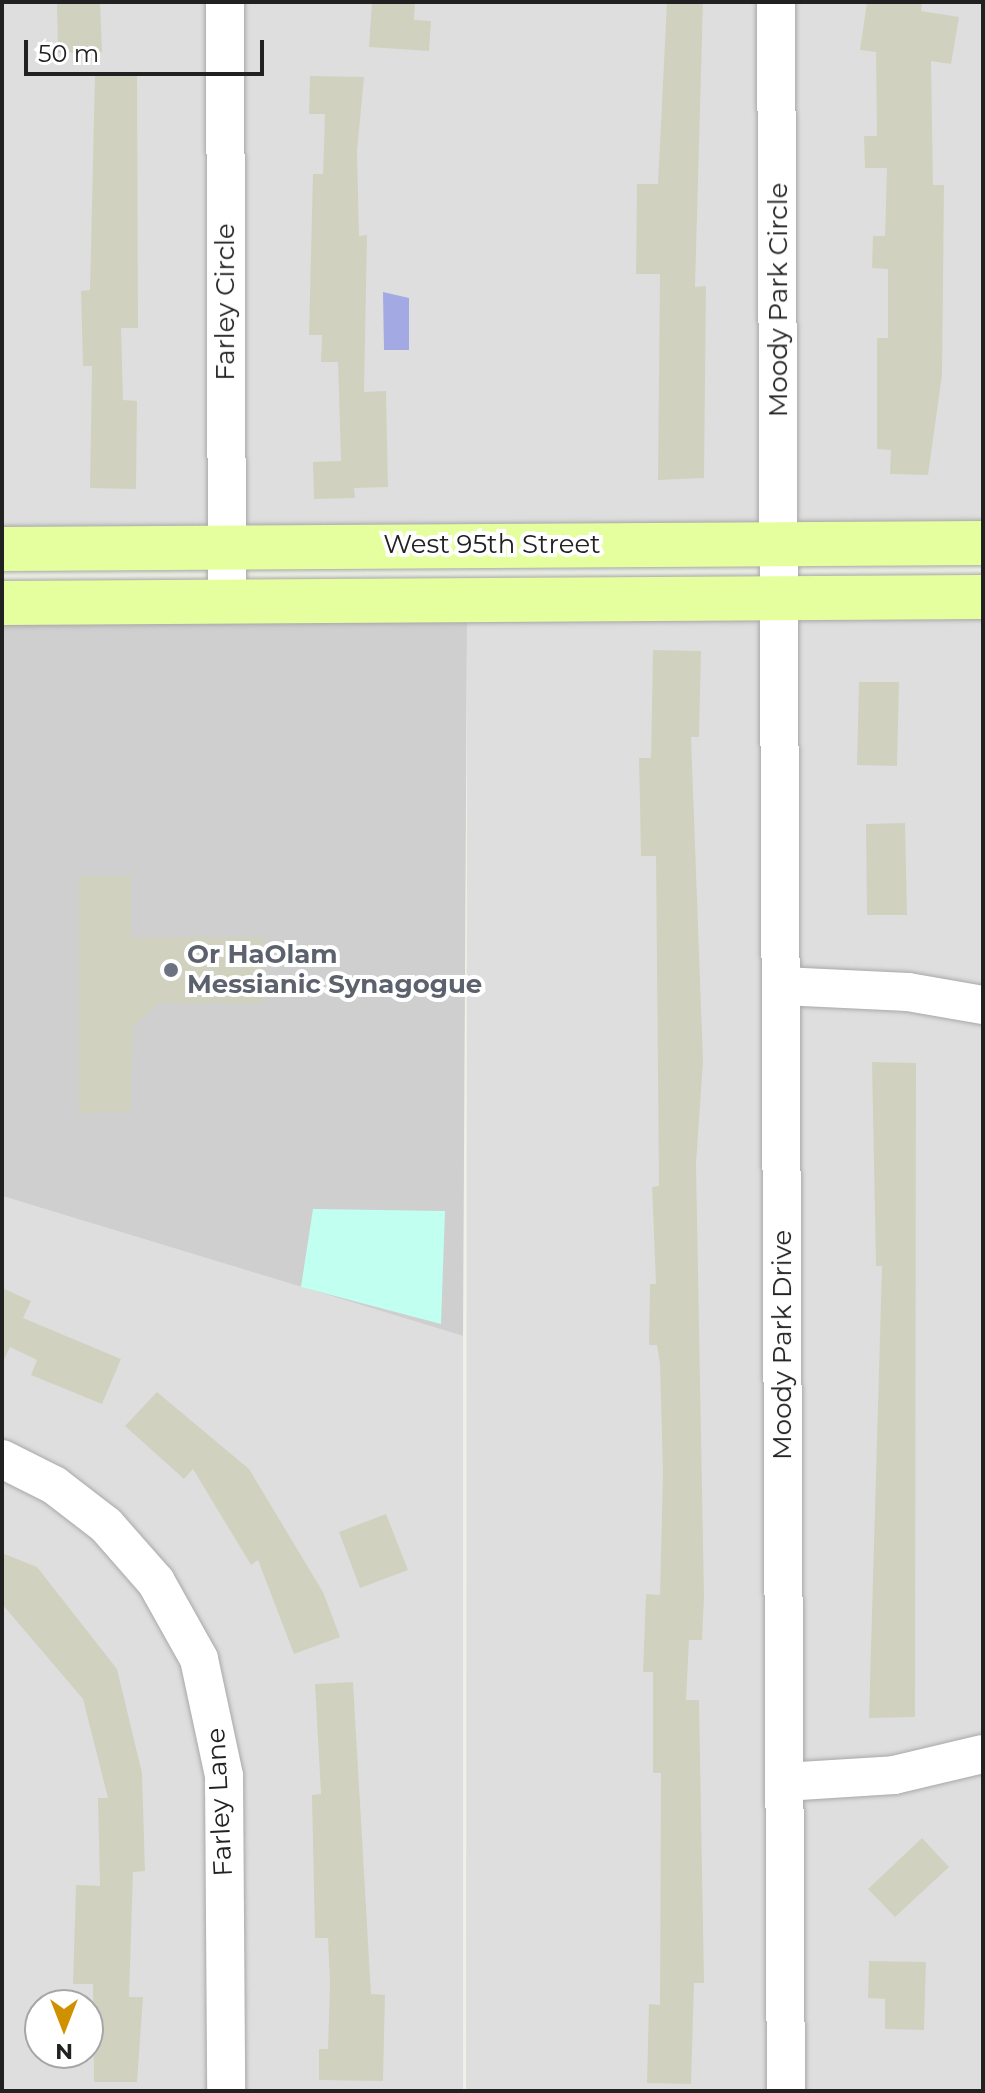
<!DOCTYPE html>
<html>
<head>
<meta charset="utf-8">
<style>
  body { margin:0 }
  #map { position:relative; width:985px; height:2093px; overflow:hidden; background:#eef2e6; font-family:Montserrat,sans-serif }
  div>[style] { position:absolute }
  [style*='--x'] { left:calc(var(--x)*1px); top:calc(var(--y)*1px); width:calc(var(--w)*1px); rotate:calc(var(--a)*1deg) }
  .residential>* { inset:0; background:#dfdede }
  .religious>* { inset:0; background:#cfcfcf }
  .park>* { inset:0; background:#c1fff0 }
  .water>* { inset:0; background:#a3a9e3 }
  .building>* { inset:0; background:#d0d2bf }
  .roads { filter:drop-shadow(0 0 2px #a8a8a8) drop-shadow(0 0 2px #a8a8a8) }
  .minor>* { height:38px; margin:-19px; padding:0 19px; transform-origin:19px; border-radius:19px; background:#fff }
  .major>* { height:44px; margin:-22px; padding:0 22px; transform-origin:22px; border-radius:22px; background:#e6ff9e }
  .dots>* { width:22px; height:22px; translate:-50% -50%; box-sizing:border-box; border:4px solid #fff; border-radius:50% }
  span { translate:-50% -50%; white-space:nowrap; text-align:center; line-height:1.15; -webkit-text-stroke:8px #fff; paint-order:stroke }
  .street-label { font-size:26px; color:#212121 }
  .worship-label { font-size:26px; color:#5b616d; font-weight:700 }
  .left { translate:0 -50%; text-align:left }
  .frame { position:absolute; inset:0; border:4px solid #212121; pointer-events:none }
  .north { position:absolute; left:24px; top:1989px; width:80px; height:80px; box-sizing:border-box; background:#fff; border:2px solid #a6a6a6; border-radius:50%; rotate:180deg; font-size:22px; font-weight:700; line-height:32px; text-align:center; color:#212121 }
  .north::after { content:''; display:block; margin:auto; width:28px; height:36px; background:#d19000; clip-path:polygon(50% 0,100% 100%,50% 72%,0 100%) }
  .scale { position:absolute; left:24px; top:40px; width:240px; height:36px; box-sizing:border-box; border:4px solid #212121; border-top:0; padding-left:10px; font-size:24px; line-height:28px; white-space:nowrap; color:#212121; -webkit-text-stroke:6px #fff; paint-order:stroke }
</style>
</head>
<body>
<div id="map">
  <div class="residential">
    <div style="clip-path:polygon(2px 2px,983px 2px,983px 525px,2px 530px)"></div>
    <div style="clip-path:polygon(983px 619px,983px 2091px,466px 2091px,467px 622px)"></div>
    <div style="clip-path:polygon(evenodd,2px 1196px,463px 1336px,463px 2091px,2px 2091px,2px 1196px,40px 2005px,88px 2005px,88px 2053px,40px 2053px,40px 2005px)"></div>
  </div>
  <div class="religious">
    <div style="clip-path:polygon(2px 622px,467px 622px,463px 1336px,2px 1196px)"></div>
  </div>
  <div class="park">
    <div style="clip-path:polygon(313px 1209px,445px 1211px,441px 1324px,301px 1287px)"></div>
  </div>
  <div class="water">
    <div style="clip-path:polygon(383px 292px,409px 298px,409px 350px,384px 350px)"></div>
  </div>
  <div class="building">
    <div style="clip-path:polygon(57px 2px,100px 2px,102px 52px,58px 53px)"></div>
    <div style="clip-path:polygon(372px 2px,415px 2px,414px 20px,431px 21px,429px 51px,369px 47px)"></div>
    <div style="clip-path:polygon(667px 2px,703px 2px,695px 287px,706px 286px,704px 478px,658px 480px,660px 274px,636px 274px,637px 184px,658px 184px)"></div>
    <div style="clip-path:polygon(867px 2px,922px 2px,921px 11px,959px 17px,951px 64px,931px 61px,933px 185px,944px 185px,943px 287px,942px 375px,928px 475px,890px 474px,891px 450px,877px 449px,877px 338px,888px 338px,888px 269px,872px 268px,873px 236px,885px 236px,887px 168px,865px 168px,864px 136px,877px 136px,876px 52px,860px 50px)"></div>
    <div style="clip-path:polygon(95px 73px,137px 74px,138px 328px,121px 328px,123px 400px,137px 401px,136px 489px,90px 488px,92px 366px,83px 366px,81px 291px,90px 290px)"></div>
    <div style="clip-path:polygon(310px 76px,364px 77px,357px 151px,359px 236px,367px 235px,364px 392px,386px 391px,388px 487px,354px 488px,355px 498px,314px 499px,313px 462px,341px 461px,338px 362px,321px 362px,322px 335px,309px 335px,313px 174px,323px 174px,325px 114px,309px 114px)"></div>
    <div style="clip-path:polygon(653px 650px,701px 651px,699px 737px,691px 737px,703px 1061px,696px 1164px,704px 1597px,702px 1640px,689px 1640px,686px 1700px,699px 1700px,704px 1983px,694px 1983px,691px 2084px,647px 2083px,649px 2004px,660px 2005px,661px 1773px,653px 1773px,653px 1672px,643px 1672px,646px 1594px,660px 1595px,663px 1473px,660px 1364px,657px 1345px,649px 1345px,650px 1284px,656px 1284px,652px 1187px,659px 1186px,656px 856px,641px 856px,639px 758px,651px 758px)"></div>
    <div style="clip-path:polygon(859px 682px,899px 682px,897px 766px,857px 765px)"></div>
    <div style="clip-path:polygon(905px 823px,907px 915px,867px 915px,866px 824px)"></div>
    <div style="clip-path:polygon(79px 876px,131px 876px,131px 937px,264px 937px,264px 1003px,159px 1003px,133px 1027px,130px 1112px,79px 1113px)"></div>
    <div style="clip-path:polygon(872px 1062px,916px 1063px,915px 1717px,869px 1718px,882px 1266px,876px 1266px)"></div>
    <div style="clip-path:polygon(2px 1288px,31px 1301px,23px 1318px,121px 1359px,102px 1404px,31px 1375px,37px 1360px,10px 1347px,2px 1364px)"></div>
    <div style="clip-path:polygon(157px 1392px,249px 1469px,323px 1592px,340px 1637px,294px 1654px,258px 1560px,251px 1565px,193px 1469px,184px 1479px,125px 1426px)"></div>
    <div style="clip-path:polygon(386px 1514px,408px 1570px,360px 1588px,339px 1532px)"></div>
    <div style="clip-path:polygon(2px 1553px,37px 1567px,117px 1669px,142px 1773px,145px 1871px,133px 1872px,129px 1997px,143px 1997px,137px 2082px,94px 2082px,93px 1984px,73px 1984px,76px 1885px,100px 1886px,98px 1798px,108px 1798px,83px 1699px,2px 1604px)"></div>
    <div style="clip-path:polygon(353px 1682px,371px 1994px,385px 1995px,383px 2081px,319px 2080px,319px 2049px,328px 2049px,330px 1983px,328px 1938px,315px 1938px,312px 1795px,321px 1794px,315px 1684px)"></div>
    <div style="clip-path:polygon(922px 1838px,949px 1867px,895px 1917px,868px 1889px)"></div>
    <div style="clip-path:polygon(869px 1961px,926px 1962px,924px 2030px,885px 2029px,885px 1999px,868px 1998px)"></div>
  </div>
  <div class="roads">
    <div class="minor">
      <div style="--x:225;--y:2;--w:600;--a:89.81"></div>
      <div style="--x:776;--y:2;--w:2089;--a:89.73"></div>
      <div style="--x:782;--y:986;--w:126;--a:2.7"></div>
      <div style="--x:908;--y:992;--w:76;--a:9.8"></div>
      <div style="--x:2;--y:1459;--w:58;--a:26.6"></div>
      <div style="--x:54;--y:1485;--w:66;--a:37.6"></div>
      <div style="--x:106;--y:1525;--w:76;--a:48.7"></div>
      <div style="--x:156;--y:1582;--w:88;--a:60.8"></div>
      <div style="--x:199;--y:1659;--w:120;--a:77.9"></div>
      <div style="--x:224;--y:1776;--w:315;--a:89.6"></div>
      <div style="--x:784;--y:1782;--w:110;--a:-3.6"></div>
      <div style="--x:894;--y:1775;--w:91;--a:-13.3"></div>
    </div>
    <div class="major">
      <div style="--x:2;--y:549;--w:981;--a:-0.35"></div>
      <div style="--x:2;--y:603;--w:981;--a:-0.35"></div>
    </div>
  </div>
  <div class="dots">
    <div style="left:171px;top:970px;background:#6b7280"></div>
  </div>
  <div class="street-label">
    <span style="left:779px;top:300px;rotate:-90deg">Moody Park Circle</span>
    <span style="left:226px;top:302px;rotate:-90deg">Farley Circle</span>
    <span style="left:492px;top:545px">West 95th Street</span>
    <span style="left:783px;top:1345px;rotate:-90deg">Moody Park Drive</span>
    <span style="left:220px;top:1802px;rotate:-93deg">Farley Lane</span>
  </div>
  <div class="worship-label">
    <span class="left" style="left:187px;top:970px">Or HaOlam<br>Messianic Synagogue</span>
  </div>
  <div class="frame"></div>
  <div class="north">N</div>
  <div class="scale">50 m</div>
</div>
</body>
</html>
